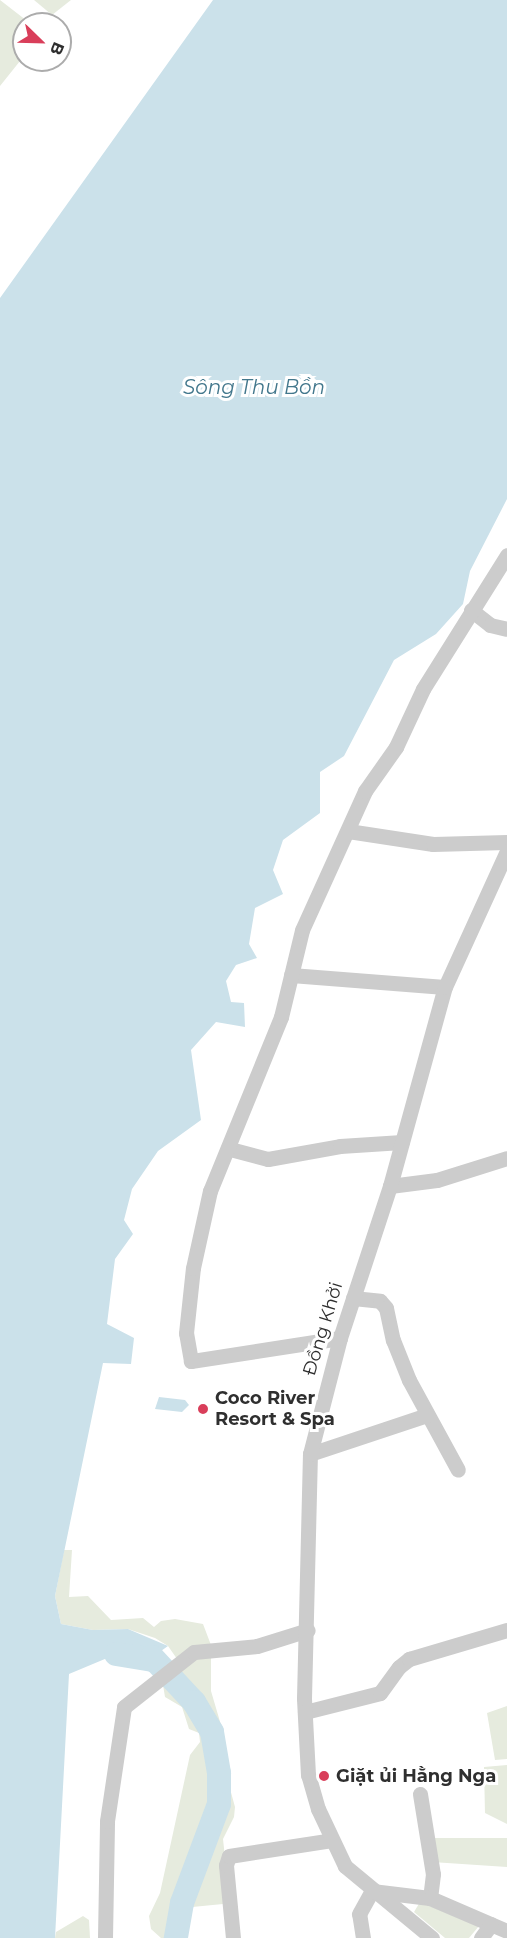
<!DOCTYPE html>
<html>
<head>
<meta charset="utf-8">
<style>
  body { margin:0 }
  #map { position:relative; width:507px; height:1938px; overflow:hidden; background:#fff; font-family:Montserrat,sans-serif }
  div>[style] { position:absolute }
  [style*='--x'] { left:calc(var(--x)*1px); top:calc(var(--y)*1px); width:calc(var(--w)*1px); rotate:calc(var(--a)*1deg) }
  .green>* { inset:0; background:#e6ebde }
  .water>* { inset:0; background:#cbe1ea }
  .river>* { height:24px; margin:-12px; padding:0 12px; transform-origin:12px; border-radius:12px; background:#cbe1ea }
  .minor>* { height:15px; margin:-7.5px; padding:0 7.5px; transform-origin:7.5px; border-radius:7.5px; background:#ccc }
  .dots>* { width:16px; height:16px; translate:-50% -50%; box-sizing:border-box; border:3px solid #fff; border-radius:50% }
  span { translate:-50% -50%; white-space:nowrap; text-align:center; line-height:1.15; -webkit-text-stroke:6px #fff; paint-order:stroke }
  .street-label { font-size:18px; color:#2f2f2f }
  .poi-label { font-size:18px; color:#2f2f2f; font-weight:700 }
  .left { translate:0 -50%; text-align:left }
  .water-label { font-size:20px; color:#42778c; font-style:italic }
  .north { position:absolute; left:12px; top:12px; width:60px; height:60px; box-sizing:border-box; background:#fff; border:2px solid #acacac; border-radius:50%; rotate:113deg; font-size:16px; font-weight:700; line-height:24px; text-align:center; color:#2f2f2f }
  .north::after { content:''; display:block; margin:auto; width:21px; height:27px; background:#d93e5a; clip-path:polygon(50% 0,100% 100%,50% 72%,0 100%) }
</style>
</head>
<body>
<div id="map">
  <div class="green">
    <div style="clip-path:polygon(0 0,31px 24px,24px 24px,24px 56px,0 86px)"></div>
    <div style="clip-path:polygon(34px 0,71px 0,52px 15px)"></div>
    <div style="clip-path:polygon(64px 1550px,72px 1550px,69px 1597px,88px 1596px,111px 1620px,143px 1618px,154px 1627px,161px 1621px,175px 1619px,203px 1624px,211px 1645px,211px 1691px,221px 1725px,223px 1763px,235px 1807px,234px 1817px,223px 1839px,228px 1885px,223px 1904px,182px 1908px,177px 1938px,161px 1938px,151px 1929px,149px 1916px,160px 1893px,190px 1755px,200px 1742px,199px 1733px,189px 1729px,182px 1707px,165px 1697px,163px 1685px,182px 1666px,168px 1646px,155px 1638px,128px 1629px,93px 1630px,61px 1624px,55px 1596px)"></div>
    <div style="clip-path:polygon(507px 1706px,507px 1759px,495px 1760px,487px 1713px)"></div>
    <div style="clip-path:polygon(507px 1765px,507px 1824px,485px 1813px,484px 1767px)"></div>
    <div style="clip-path:polygon(432px 1838px,507px 1838px,507px 1867px,432px 1862px)"></div>
    <div style="clip-path:polygon(420px 1902px,479px 1926px,469px 1938px,445px 1938px,414px 1912px)"></div>
    <div style="clip-path:polygon(83px 1916px,89px 1920px,90px 1938px,55px 1938px,56px 1932px)"></div>
  </div>
  <div class="water">
    <div style="clip-path:polygon(213px 0,507px 0,507px 499px,470px 571px,463px 604px,436px 634px,394px 660px,344px 756px,320px 772px,320px 813px,283px 840px,273px 870px,283px 894px,255px 908px,249px 944px,257px 958px,236px 965px,226px 981px,231px 1002px,244px 1003px,245px 1027px,216px 1022px,191px 1050px,201px 1120px,158px 1151px,132px 1189px,124px 1220px,133px 1234px,115px 1259px,107px 1324px,134px 1338px,131px 1364px,103px 1363px,55px 1596px,61px 1624px,93px 1630px,128px 1629px,168px 1646px,137px 1668px,112px 1656px,69px 1674px,55px 1938px,0 1938px,0 298px)"></div>
    <div style="clip-path:polygon(159px 1397px,185px 1400px,189px 1405px,182px 1412px,155px 1409px)"></div>
  </div>
  <div class="river">
    <div style="--x:116;--y:1654;--w:37;--a:9"></div>
    <div style="--x:153;--y:1660;--w:3;--a:-108"></div>
    <div style="--x:152;--y:1657;--w:62;--a:47"></div>
    <div style="--x:194;--y:1702;--w:35;--a:59"></div>
    <div style="--x:212;--y:1732;--w:42;--a:80.3"></div>
    <div style="--x:219;--y:1773;--w:31;--a:90"></div>
    <div style="--x:219;--y:1804;--w:106;--a:110.5"></div>
    <div style="--x:182;--y:1903;--w:36;--a:100"></div>
  </div>
  <div class="minor">
    <div style="--x:471;--y:610;--w:24;--a:38"></div>
    <div style="--x:490;--y:625;--w:17;--a:13"></div>
    <div style="--x:348;--y:831;--w:86;--a:8.7"></div>
    <div style="--x:433;--y:844;--w:74;--a:-1.5"></div>
    <div style="--x:291;--y:975;--w:154;--a:4.5"></div>
    <div style="--x:230;--y:1149;--w:39;--a:15"></div>
    <div style="--x:268;--y:1159;--w:73;--a:-10.2"></div>
    <div style="--x:340;--y:1146;--w:62;--a:-3.7"></div>
    <div style="--x:390;--y:1186;--w:47;--a:-7.3"></div>
    <div style="--x:437;--y:1180;--w:73;--a:-17.4"></div>
    <div style="--x:353;--y:1298;--w:27;--a:6"></div>
    <div style="--x:380;--y:1301;--w:9;--a:49"></div>
    <div style="--x:386;--y:1308;--w:33;--a:78"></div>
    <div style="--x:393;--y:1340;--w:43;--a:68.2"></div>
    <div style="--x:409;--y:1380;--w:102;--a:61.4"></div>
    <div style="--x:340;--y:1338;--w:151;--a:171.2"></div>
    <div style="--x:191;--y:1361;--w:28;--a:-100"></div>
    <div style="--x:186;--y:1333;--w:65;--a:-83.9"></div>
    <div style="--x:193;--y:1268;--w:79;--a:-77.6"></div>
    <div style="--x:210;--y:1191;--w:188;--a:-67.8"></div>
    <div style="--x:281;--y:1017;--w:89;--a:-76.4"></div>
    <div style="--x:302;--y:930;--w:153;--a:-65.6"></div>
    <div style="--x:365;--y:791;--w:54;--a:-54.8"></div>
    <div style="--x:396;--y:747;--w:64;--a:-65"></div>
    <div style="--x:423;--y:689;--w:158;--a:-57.9"></div>
    <div style="--x:310;--y:1454;--w:123;--a:-18.4"></div>
    <div style="--x:305;--y:1712;--w:77;--a:-14.2"></div>
    <div style="--x:380;--y:1693;--w:32;--a:-54"></div>
    <div style="--x:399;--y:1667;--w:13;--a:-39"></div>
    <div style="--x:409;--y:1659;--w:102;--a:-16.5"></div>
    <div style="--x:420;--y:1794;--w:81;--a:80.8"></div>
    <div style="--x:433;--y:1874;--w:24;--a:97"></div>
    <div style="--x:105;--y:1938;--w:117;--a:-89"></div>
    <div style="--x:107;--y:1821;--w:115;--a:-81.5"></div>
    <div style="--x:124;--y:1707;--w:89;--a:-38.2"></div>
    <div style="--x:194;--y:1652;--w:63;--a:-5.4"></div>
    <div style="--x:257;--y:1646;--w:53;--a:-17.4"></div>
    <div style="--x:233;--y:1938;--w:73;--a:-95.5"></div>
    <div style="--x:226;--y:1865;--w:9;--a:-72"></div>
    <div style="--x:229;--y:1856;--w:104;--a:-8.8"></div>
    <div style="--x:363;--y:1938;--w:24;--a:-99"></div>
    <div style="--x:359;--y:1914;--w:26;--a:-61"></div>
    <div style="--x:372;--y:1891;--w:58;--a:6.9"></div>
    <div style="--x:430;--y:1898;--w:84;--a:23.2"></div>
    <div style="--x:432;--y:1938;--w:113;--a:-140.4"></div>
    <div style="--x:345;--y:1866;--w:63;--a:-115.3"></div>
    <div style="--x:318;--y:1809;--w:35;--a:-106"></div>
    <div style="--x:308;--y:1775;--w:77;--a:-93"></div>
    <div style="--x:304;--y:1698;--w:244;--a:-88.6"></div>
    <div style="--x:310;--y:1454;--w:120;--a:-75.5"></div>
    <div style="--x:340;--y:1338;--w:160;--a:-71.8"></div>
    <div style="--x:390;--y:1186;--w:206;--a:-74.6"></div>
    <div style="--x:445;--y:987;--w:149;--a:-65.5"></div>
    <div style="--x:481;--y:1938;--w:17;--a:-54"></div>
  </div>
  <div class="dots">
    <div style="left:203px;top:1409px;background:#d93e5a"></div>
    <div style="left:324px;top:1776px;background:#d93e5a"></div>
  </div>
  <div class="street-label">
    <span style="left:323px;top:1329px;rotate:-73deg">Đồng Khởi</span>
  </div>
  <div class="poi-label">
    <span class="left" style="left:215px;top:1409px">Coco River<br>Resort &amp; Spa</span>
    <span class="left" style="left:336px;top:1776px">Giặt ủi Hằng Nga</span>
  </div>
  <div class="water-label">
    <span style="left:254px;top:387px">Sông Thu Bồn</span>
  </div>
  <div class="north">B</div>
</div>
</body>
</html>
